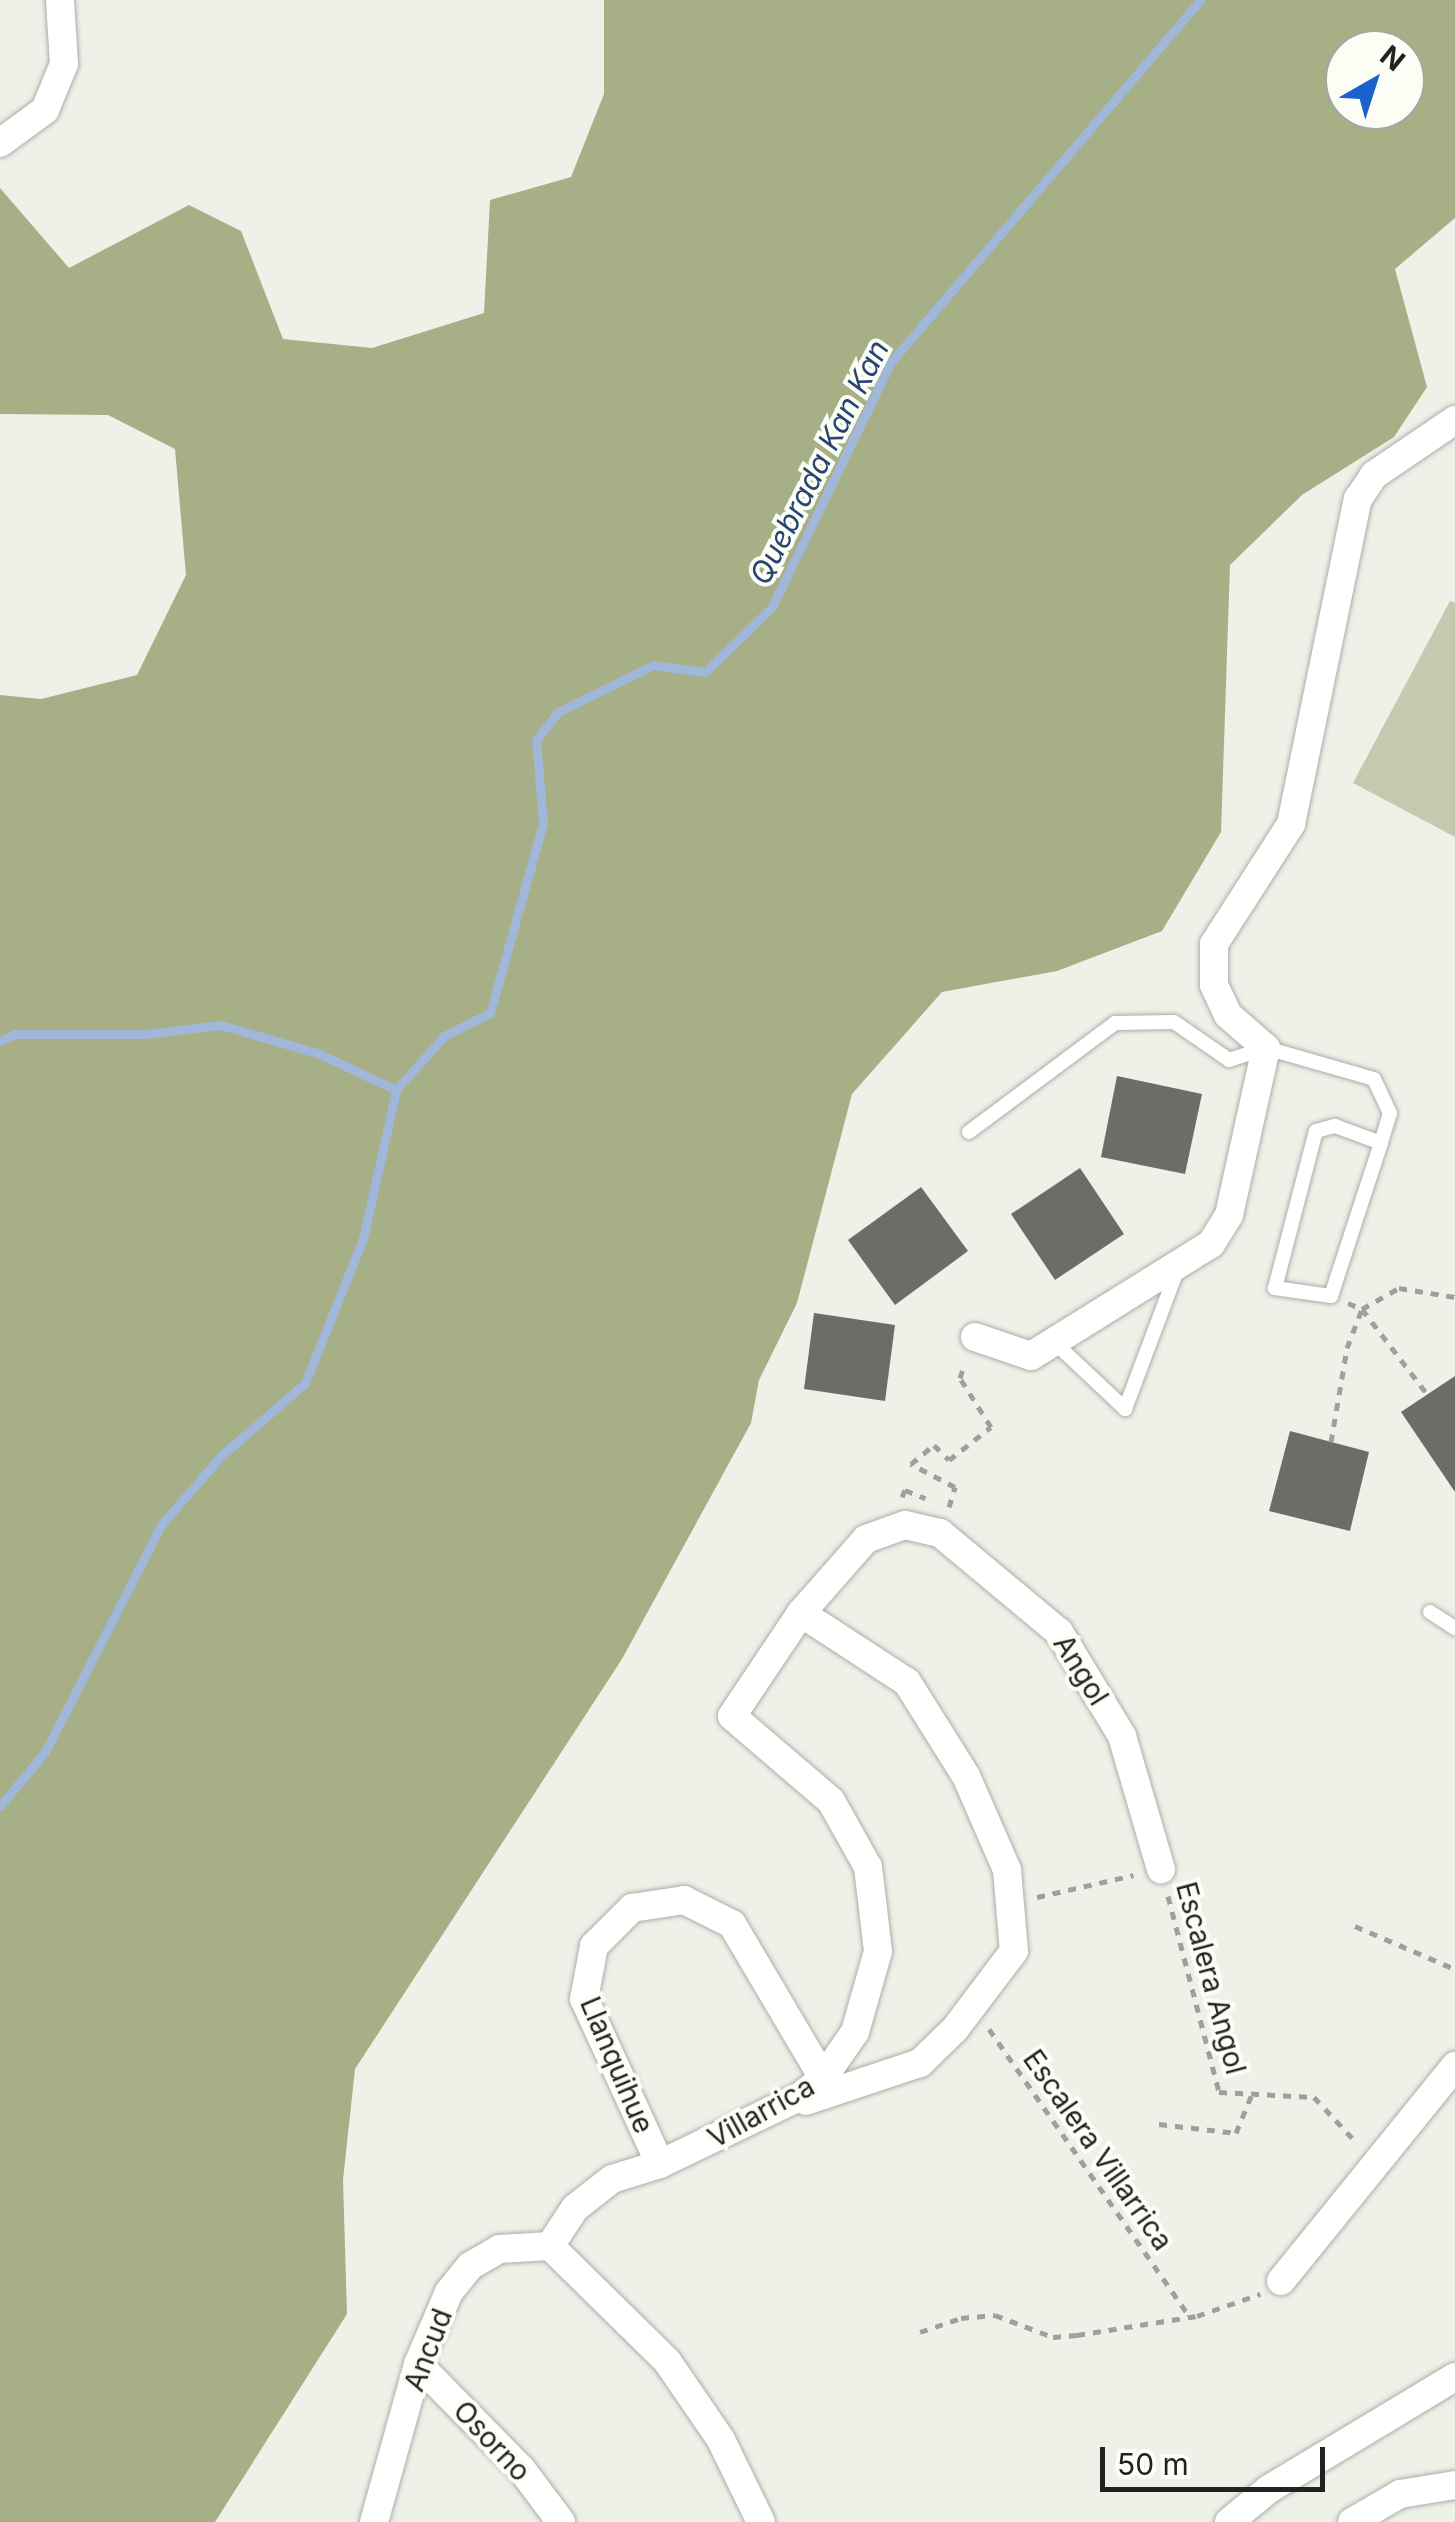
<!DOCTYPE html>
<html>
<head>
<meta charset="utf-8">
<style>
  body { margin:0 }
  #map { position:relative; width:1455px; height:2522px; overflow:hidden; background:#eff1e9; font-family:Inter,sans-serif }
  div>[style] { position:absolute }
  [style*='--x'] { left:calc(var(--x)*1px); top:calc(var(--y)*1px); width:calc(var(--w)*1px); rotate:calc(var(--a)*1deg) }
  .green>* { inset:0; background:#c4caad }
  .forest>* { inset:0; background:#a6af86 }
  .stream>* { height:9px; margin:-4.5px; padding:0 4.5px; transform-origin:4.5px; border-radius:4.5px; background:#a0b7da }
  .building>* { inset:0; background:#6b6d66 }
  .path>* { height:5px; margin-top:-2.5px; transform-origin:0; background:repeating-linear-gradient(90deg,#9fa09a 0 8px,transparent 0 16px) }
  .roads { filter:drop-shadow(0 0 2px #acaea7) drop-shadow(0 0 2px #acaea7) }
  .service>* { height:14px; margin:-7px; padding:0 7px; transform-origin:7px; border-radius:7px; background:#fff }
  .minor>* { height:28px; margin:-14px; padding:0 14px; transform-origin:14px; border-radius:14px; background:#fff }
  span { translate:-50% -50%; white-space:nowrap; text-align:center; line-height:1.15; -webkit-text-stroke:8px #fcfef6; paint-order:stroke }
  .street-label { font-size:28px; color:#22221f }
  .water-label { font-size:30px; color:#274473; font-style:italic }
  .north { position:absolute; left:1325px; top:30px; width:100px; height:100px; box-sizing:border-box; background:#fcfef6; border:2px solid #a5a6a0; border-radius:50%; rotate:39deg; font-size:28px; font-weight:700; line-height:40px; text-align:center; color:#22221f }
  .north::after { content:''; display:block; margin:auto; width:35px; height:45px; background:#1a62cd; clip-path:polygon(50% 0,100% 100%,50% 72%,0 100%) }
  .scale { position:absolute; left:1100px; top:2447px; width:225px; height:45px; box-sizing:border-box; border:5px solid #22221f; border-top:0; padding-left:12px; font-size:30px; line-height:35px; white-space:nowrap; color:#22221f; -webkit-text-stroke:8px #fcfef6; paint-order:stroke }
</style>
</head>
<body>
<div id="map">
  <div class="green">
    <div style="clip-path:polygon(1450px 601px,1455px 603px,1455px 837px,1353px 783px)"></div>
  </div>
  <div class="forest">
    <div style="clip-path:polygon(evenodd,604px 0,1455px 0,1455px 218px,1395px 269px,1427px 387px,1394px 437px,1302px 495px,1230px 565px,1221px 832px,1162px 931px,1057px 971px,942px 992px,852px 1094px,797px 1303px,759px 1380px,751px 1423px,622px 1659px,355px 2069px,343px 2180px,347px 2314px,215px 2522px,0 2522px,0 695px,41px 699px,137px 675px,186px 575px,175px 449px,108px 415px,0 414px,0 188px,69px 268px,189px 205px,241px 231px,283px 339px,372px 348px,484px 313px,490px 200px,571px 177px,604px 94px,604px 0,1345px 50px,1405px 50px,1405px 110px,1345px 110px,1345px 50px)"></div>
  </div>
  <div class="stream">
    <div style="--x:0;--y:1041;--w:17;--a:-25"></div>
    <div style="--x:15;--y:1034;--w:131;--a:0"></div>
    <div style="--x:146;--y:1034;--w:76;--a:-6.8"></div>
    <div style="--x:221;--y:1025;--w:103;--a:16.3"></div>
    <div style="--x:320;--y:1054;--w:84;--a:25.3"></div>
    <div style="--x:0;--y:1806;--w:70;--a:-50.2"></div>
    <div style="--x:45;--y:1752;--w:255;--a:-62.9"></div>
    <div style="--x:161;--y:1525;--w:91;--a:-49"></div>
    <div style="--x:221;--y:1456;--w:111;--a:-41"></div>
    <div style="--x:305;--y:1383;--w:155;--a:-68.1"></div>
    <div style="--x:363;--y:1239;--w:153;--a:-77.5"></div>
    <div style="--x:396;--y:1090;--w:72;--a:-48.4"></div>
    <div style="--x:444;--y:1036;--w:51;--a:-26.6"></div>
    <div style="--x:490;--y:1013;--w:197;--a:-74.4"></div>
    <div style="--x:543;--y:823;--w:83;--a:-94.8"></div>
    <div style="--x:536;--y:740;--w:36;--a:-52"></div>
    <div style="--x:558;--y:712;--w:106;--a:-26.3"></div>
    <div style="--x:653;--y:665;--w:52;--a:7.7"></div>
    <div style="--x:705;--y:672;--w:93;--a:-44.1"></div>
    <div style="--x:772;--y:607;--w:272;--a:-64.1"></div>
    <div style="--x:891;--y:362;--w:476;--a:-49.5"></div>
  </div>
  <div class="building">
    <div style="clip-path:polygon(1117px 1076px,1202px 1094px,1185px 1174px,1101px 1157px)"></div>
    <div style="clip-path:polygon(1080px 1168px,1124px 1234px,1055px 1280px,1011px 1214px)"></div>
    <div style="clip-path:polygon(921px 1187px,968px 1251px,895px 1305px,848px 1240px)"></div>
    <div style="clip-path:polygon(814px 1313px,895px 1325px,885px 1401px,804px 1389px)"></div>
    <div style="clip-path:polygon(1455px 1376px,1455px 1492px,1401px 1412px)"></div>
    <div style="clip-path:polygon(1290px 1431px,1369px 1452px,1350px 1531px,1269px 1511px)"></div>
  </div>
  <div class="path">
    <div style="--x:1348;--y:1303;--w:15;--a:23"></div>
    <div style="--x:1362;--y:1309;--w:108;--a:52.5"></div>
    <div style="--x:1331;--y:1442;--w:95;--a:-80.3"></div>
    <div style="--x:1347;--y:1348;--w:42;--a:-69"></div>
    <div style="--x:1362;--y:1309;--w:43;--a:-29.6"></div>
    <div style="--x:1399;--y:1288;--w:57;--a:9.1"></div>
    <div style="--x:902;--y:1497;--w:8;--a:-67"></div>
    <div style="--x:905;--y:1490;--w:22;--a:22"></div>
    <div style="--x:949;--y:1507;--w:21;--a:-73"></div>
    <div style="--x:955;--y:1487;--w:50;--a:-152.4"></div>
    <div style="--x:911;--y:1464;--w:30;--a:-40"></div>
    <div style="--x:934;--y:1445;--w:21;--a:45"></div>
    <div style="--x:949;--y:1460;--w:53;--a:-38.2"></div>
    <div style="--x:991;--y:1427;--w:58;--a:-122.3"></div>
    <div style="--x:960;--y:1378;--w:16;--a:-72"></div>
    <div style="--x:1168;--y:1896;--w:203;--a:75.4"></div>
    <div style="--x:1219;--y:2092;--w:95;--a:3"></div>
    <div style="--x:1314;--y:2097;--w:62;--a:47"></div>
    <div style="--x:1037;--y:1897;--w:99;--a:-12.8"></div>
    <div style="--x:1355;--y:1926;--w:109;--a:23.3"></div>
    <div style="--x:989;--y:2029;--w:351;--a:55.1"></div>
    <div style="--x:1159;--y:2124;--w:78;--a:6.7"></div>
    <div style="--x:1236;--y:2133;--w:42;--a:-67.7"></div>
    <div style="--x:920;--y:2332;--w:43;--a:-18.9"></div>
    <div style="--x:961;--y:2318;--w:34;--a:-5"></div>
    <div style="--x:995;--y:2315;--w:62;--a:20.8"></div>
    <div style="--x:1053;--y:2337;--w:24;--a:-5"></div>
    <div style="--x:1077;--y:2335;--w:121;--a:-9"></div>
    <div style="--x:1197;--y:2316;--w:67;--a:-19.2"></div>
  </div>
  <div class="roads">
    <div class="service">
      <div style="--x:1335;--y:1126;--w:49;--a:20.3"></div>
      <div style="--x:1381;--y:1143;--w:161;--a:108.1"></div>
      <div style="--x:1331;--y:1296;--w:57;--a:-171.9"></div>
      <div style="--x:1275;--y:1288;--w:162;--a:-75.4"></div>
      <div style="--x:1316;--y:1131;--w:20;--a:-15"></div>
      <div style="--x:969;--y:1132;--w:182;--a:-36.7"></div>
      <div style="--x:1115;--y:1023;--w:59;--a:-1"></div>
      <div style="--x:1174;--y:1022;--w:67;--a:34.6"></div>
      <div style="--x:1229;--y:1060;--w:39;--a:-18"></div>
      <div style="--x:1266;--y:1048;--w:112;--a:16"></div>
      <div style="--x:1374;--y:1079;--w:38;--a:65"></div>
      <div style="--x:1390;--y:1113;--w:31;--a:107"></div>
      <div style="--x:1054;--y:1342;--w:98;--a:43.3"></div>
      <div style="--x:1125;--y:1409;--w:151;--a:-69.4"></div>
      <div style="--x:1430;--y:1612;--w:30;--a:33"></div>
    </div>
    <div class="minor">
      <div style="--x:0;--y:143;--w:56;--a:-36.3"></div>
      <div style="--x:45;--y:110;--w:50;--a:-67.6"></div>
      <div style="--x:64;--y:64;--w:64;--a:-93.6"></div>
      <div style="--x:975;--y:1337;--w:59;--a:18.7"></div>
      <div style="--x:1031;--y:1356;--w:212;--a:-31.9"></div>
      <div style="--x:1211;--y:1244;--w:34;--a:-58"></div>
      <div style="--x:1229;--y:1215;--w:171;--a:-77.5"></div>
      <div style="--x:1266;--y:1048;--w:50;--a:-139"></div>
      <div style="--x:1228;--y:1015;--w:33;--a:-115"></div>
      <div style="--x:1214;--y:985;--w:41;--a:-90"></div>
      <div style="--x:1214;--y:944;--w:143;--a:-57.3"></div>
      <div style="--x:1291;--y:824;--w:332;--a:-78.4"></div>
      <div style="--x:1358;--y:499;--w:29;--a:-56"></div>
      <div style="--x:1374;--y:475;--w:98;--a:-34.2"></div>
      <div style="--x:801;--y:1613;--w:126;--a:33.1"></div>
      <div style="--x:907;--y:1682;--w:111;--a:57.9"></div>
      <div style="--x:966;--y:1776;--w:103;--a:66.4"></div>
      <div style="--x:1007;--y:1870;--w:81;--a:85.1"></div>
      <div style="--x:1014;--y:1951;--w:98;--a:127.1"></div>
      <div style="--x:955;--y:2029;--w:49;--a:135.8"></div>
      <div style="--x:920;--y:2063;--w:120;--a:161.6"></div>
      <div style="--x:660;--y:2164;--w:182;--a:-114.7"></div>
      <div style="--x:584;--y:1999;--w:54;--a:-79.3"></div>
      <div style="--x:594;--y:1946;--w:54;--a:-45"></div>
      <div style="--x:632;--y:1908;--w:53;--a:-8.7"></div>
      <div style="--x:684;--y:1900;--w:54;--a:26.6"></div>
      <div style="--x:732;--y:1924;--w:179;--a:59.4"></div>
      <div style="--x:550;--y:2246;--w:45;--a:-56.7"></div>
      <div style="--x:575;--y:2208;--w:47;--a:-38.1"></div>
      <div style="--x:612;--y:2179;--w:50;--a:-17.4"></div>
      <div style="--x:660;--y:2164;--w:157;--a:-25.7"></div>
      <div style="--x:801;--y:2096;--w:28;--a:-39"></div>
      <div style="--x:823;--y:2078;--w:56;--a:-55.2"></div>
      <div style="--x:855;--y:2032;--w:84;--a:-74.1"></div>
      <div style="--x:878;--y:1951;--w:85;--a:-96.8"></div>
      <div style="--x:868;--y:1867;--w:76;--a:-119.3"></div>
      <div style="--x:831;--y:1801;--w:130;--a:-139.4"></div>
      <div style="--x:732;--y:1716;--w:124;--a:-56.2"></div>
      <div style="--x:801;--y:1613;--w:98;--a:-48.7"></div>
      <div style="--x:866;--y:1539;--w:41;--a:-19.7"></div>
      <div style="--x:905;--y:1525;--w:36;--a:13"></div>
      <div style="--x:940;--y:1533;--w:155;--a:39.8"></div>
      <div style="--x:1059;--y:1632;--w:122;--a:58.8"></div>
      <div style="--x:1122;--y:1736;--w:139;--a:73.7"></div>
      <div style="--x:550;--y:2246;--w:164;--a:44.5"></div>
      <div style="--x:667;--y:2361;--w:96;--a:55.6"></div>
      <div style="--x:721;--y:2440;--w:91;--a:64"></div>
      <div style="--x:1281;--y:2281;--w:277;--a:-51"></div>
      <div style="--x:418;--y:2364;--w:148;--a:45.5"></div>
      <div style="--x:522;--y:2470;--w:65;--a:53.1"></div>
      <div style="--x:374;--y:2522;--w:164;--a:-74.4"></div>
      <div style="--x:418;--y:2364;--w:78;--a:-66.7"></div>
      <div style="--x:449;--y:2292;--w:33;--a:-51"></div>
      <div style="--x:470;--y:2266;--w:34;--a:-30"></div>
      <div style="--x:499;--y:2249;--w:51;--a:-3.4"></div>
      <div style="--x:1229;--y:2522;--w:52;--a:-39.5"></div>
      <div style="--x:1269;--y:2489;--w:217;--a:-31.1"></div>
      <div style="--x:1352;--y:2522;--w:56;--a:-30.3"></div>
      <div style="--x:1400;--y:2494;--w:56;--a:-9.3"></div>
    </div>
  </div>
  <div class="street-label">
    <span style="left:1081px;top:1670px;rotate:58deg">Angol</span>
    <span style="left:1211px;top:1978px;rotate:75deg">Escalera Angol</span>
    <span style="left:617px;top:2065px;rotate:67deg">Llanquihue</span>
    <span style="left:761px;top:2112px;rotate:-29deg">Villarrica</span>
    <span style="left:1098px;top:2150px;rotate:55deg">Escalera Villarrica</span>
    <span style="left:428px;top:2350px;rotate:-69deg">Ancud</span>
    <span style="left:492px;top:2441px;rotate:47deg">Osorno</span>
  </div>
  <div class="water-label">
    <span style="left:819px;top:462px;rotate:-63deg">Quebrada Kan Kan</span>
  </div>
  <div class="north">N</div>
  <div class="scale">50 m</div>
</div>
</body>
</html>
